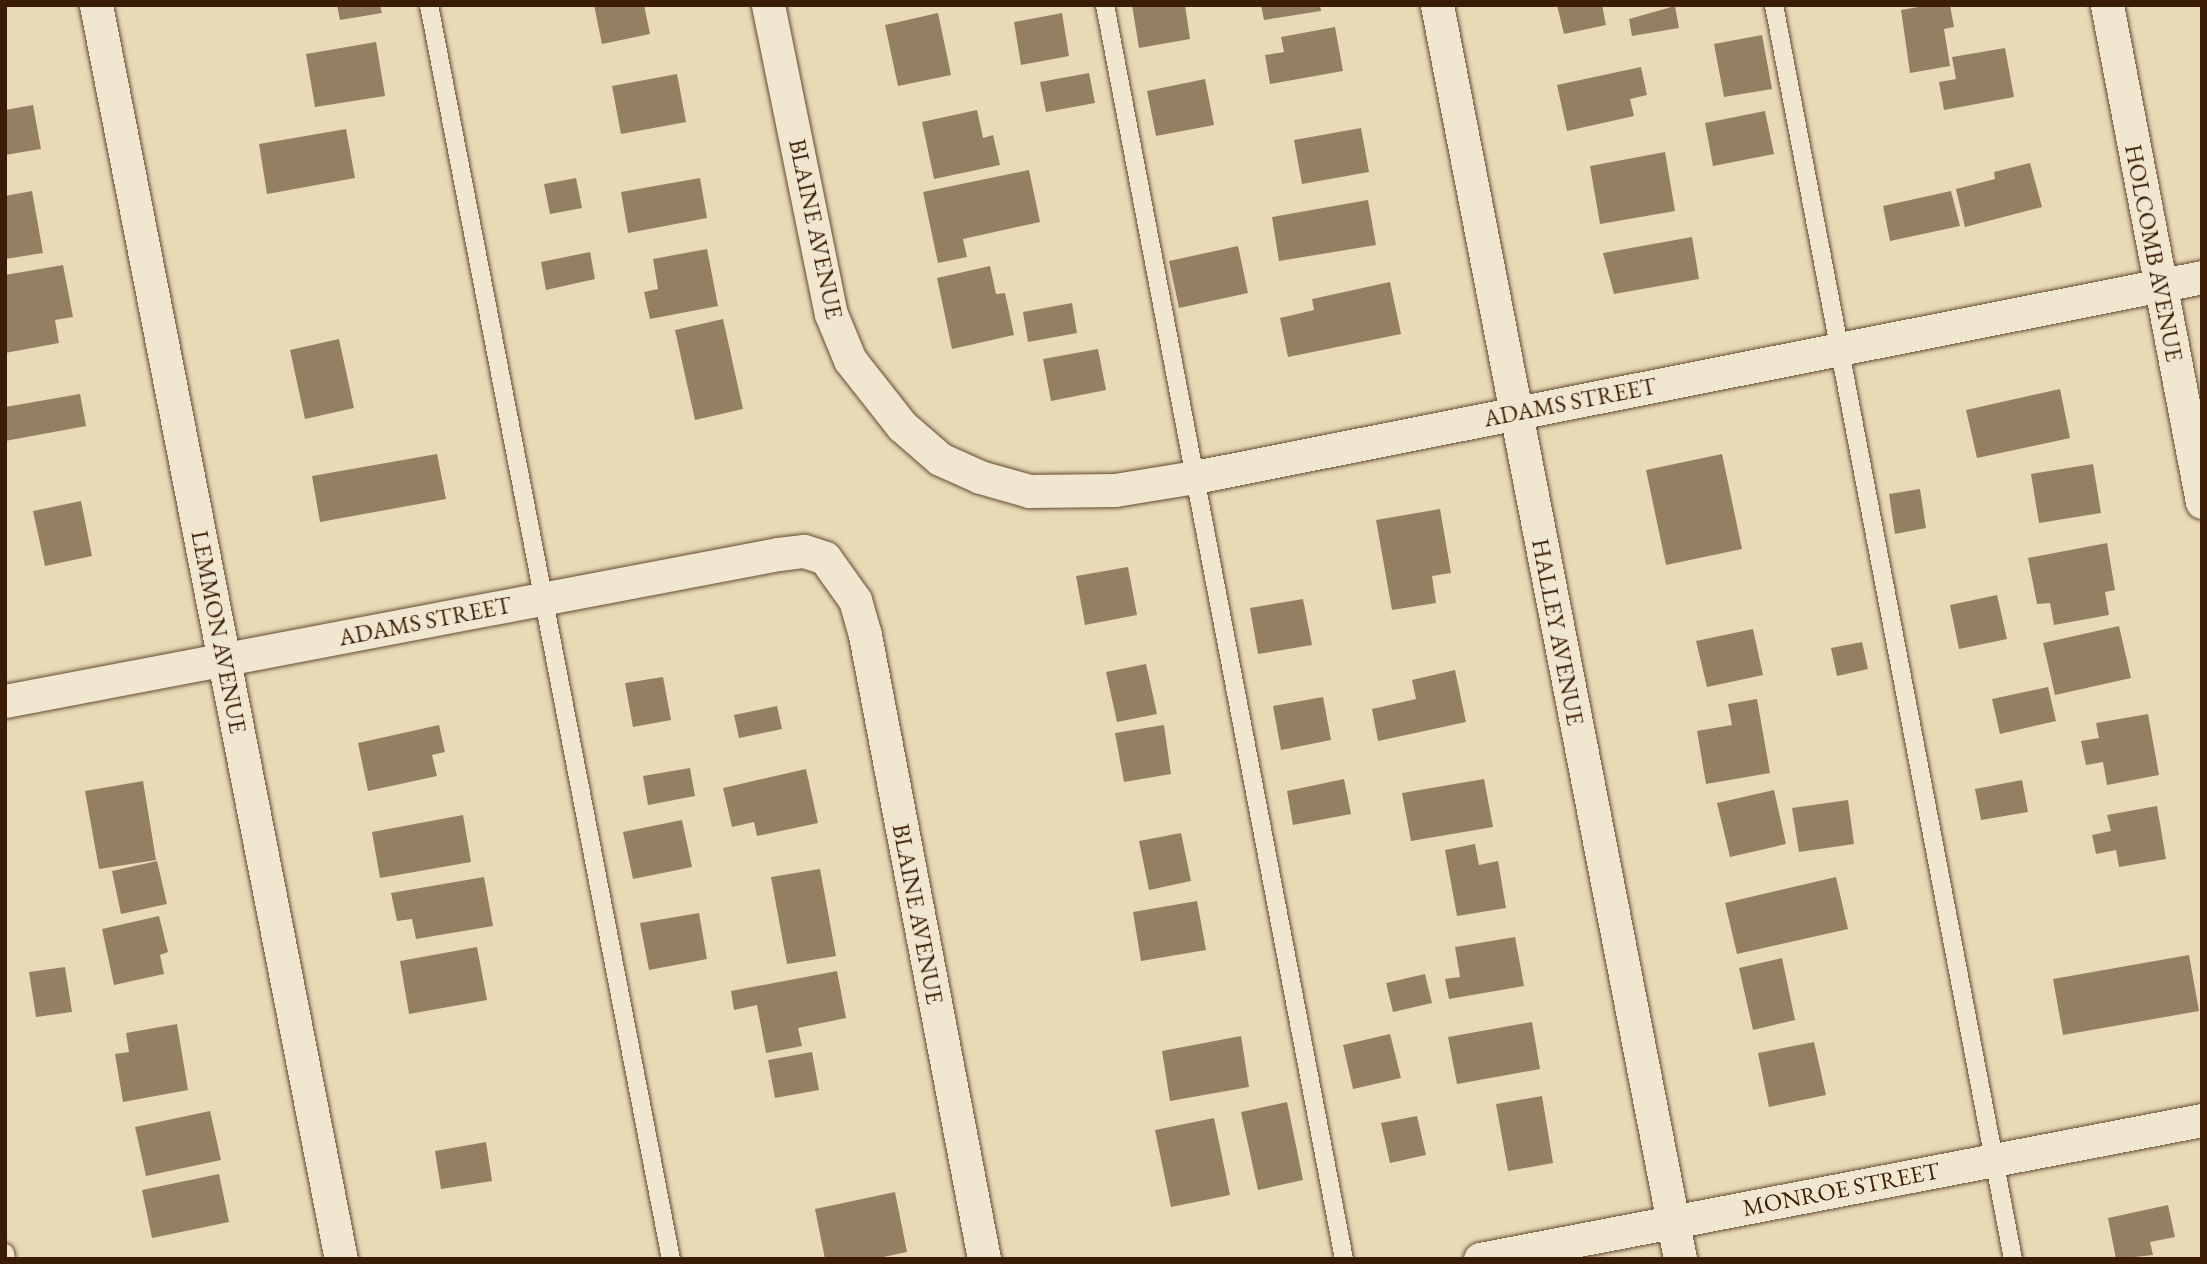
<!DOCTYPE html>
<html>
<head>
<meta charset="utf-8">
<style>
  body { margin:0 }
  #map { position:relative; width:2207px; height:1264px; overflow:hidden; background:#e9dab7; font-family:"EB Garamond",serif }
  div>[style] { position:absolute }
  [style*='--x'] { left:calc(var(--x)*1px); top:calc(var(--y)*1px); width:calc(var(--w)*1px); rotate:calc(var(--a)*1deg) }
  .building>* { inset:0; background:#957f63 }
  .roads { filter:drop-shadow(0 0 2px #664c33) drop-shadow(0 0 2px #664c33) }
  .service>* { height:18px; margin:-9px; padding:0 9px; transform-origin:9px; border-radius:9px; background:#f1e7d0 }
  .minor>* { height:33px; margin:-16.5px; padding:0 16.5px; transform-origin:16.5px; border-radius:16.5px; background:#f1e7d0 }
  span { translate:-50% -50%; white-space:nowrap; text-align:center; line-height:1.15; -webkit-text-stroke:6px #f1e7d0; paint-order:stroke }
  .street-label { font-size:24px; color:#3b1d07 }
  .frame { position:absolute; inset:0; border:7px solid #3b1d07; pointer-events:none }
</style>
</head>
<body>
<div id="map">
  <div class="building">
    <div style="clip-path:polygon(337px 5px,380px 5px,382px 13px,340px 20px)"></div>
    <div style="clip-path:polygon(594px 5px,644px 5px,650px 34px,602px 44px)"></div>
    <div style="clip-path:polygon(1132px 5px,1185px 5px,1190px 39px,1139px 48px)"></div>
    <div style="clip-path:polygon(1261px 5px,1320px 5px,1321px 11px,1264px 20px)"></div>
    <div style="clip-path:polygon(1557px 5px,1602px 5px,1606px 25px,1564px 34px)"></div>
    <div style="clip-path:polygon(1930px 5px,1950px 5px,1954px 27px,1944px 29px,1950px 66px,1910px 73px,1901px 10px)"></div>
    <div style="clip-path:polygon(1675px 6px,1679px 28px,1632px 36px,1629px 19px)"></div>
    <div style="clip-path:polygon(938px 13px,951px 75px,898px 86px,885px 25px)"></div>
    <div style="clip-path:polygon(1062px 13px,1069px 56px,1021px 65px,1014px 22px)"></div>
    <div style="clip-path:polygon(1335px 27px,1343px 71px,1270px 84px,1265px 55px,1284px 52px,1281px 37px)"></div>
    <div style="clip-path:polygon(1762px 35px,1772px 89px,1724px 97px,1714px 44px)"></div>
    <div style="clip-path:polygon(376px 42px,385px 96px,315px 107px,306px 54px)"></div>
    <div style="clip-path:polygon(2005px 48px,2014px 97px,1944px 110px,1939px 82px,1956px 79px,1952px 57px)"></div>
    <div style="clip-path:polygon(1641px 67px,1647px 95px,1630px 99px,1634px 116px,1567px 131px,1557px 85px)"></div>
    <div style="clip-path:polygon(1089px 73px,1095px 103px,1046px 112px,1040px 82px)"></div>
    <div style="clip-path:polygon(677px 74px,686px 122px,621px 134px,612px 86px)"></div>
    <div style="clip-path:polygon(1205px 79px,1214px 125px,1156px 136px,1147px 91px)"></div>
    <div style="clip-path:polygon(33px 105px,41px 149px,5px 155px,5px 110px)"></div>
    <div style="clip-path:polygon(977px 110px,983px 138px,993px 135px,1000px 165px,934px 179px,922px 122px)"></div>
    <div style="clip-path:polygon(1765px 111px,1774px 154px,1713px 166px,1705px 123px)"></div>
    <div style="clip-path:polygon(1361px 128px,1369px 172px,1302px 184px,1294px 140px)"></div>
    <div style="clip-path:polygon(346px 129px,355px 178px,267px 194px,259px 144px)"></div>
    <div style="clip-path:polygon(1665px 152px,1675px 211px,1600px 224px,1590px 166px)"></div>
    <div style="clip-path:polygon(2030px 163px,2042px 207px,1965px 227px,1956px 189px,1995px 179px,1994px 172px)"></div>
    <div style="clip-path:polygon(1029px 170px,1040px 222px,963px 239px,967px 257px,938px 263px,923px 192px)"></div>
    <div style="clip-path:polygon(576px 178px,582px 208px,550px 214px,544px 184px)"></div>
    <div style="clip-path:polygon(700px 178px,707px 218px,628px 233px,621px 192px)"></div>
    <div style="clip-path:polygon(32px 191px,43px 253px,5px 259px,5px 196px)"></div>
    <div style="clip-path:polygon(1951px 191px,1960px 226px,1890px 241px,1883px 206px)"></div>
    <div style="clip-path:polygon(1368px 200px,1376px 245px,1279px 261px,1272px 217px)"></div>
    <div style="clip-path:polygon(1692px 237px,1699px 279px,1614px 294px,1603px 253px)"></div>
    <div style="clip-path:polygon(1238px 246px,1248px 293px,1179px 308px,1169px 261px)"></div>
    <div style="clip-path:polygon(707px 249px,718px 306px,650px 319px,644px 292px,658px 289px,653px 259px)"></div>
    <div style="clip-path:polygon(590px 252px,595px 279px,546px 290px,541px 262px)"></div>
    <div style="clip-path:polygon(63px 265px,73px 317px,55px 320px,59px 343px,5px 353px,5px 275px)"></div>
    <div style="clip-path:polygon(990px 266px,996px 294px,1005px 293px,1014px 335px,952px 349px,937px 278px)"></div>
    <div style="clip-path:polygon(1390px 282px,1401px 334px,1288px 357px,1280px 318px,1314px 310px,1312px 299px)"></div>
    <div style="clip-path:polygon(1072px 303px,1077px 333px,1028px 342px,1023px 312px)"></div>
    <div style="clip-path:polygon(723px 319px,743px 409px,695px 420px,675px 330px)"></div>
    <div style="clip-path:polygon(339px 339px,354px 408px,305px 419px,290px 350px)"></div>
    <div style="clip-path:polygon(1098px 349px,1106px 390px,1051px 401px,1043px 359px)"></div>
    <div style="clip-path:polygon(2060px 389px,2070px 438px,1977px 458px,1966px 410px)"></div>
    <div style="clip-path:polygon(80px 394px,86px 426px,5px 441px,5px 407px)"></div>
    <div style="clip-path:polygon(437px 454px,446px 499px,320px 522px,312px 476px)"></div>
    <div style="clip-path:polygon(1722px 454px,1742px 549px,1666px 565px,1646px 470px)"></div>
    <div style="clip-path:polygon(2093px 464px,2101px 513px,2039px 523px,2031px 474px)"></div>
    <div style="clip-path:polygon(1920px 489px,1926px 528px,1895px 534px,1889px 494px)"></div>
    <div style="clip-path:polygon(81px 501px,92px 556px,45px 566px,33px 511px)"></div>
    <div style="clip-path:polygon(1440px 509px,1451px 573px,1432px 576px,1436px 603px,1392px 610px,1376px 520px)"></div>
    <div style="clip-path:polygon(2107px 543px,2115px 590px,2105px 592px,2109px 615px,2054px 625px,2050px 603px,2037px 604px,2028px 558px)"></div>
    <div style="clip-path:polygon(1128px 567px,1137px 615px,1085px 625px,1076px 576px)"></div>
    <div style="clip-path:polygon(1997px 595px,2007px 639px,1959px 649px,1950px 605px)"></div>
    <div style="clip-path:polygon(1303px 599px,1312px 645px,1258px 654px,1250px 608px)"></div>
    <div style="clip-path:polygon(2119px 626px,2131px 678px,2055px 695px,2043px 643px)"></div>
    <div style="clip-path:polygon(1753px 629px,1763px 675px,1707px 687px,1696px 641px)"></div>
    <div style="clip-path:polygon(1862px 642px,1868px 669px,1837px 676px,1831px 648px)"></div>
    <div style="clip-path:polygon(1146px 664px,1157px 714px,1117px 722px,1106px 672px)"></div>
    <div style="clip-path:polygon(1455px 670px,1466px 722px,1378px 741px,1372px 709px,1416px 699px,1412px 680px)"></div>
    <div style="clip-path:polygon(663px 677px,671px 720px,633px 727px,625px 683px)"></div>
    <div style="clip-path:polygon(2048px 687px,2056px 721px,2000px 734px,1992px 699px)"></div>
    <div style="clip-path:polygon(1323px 697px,1331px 740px,1281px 750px,1273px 706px)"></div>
    <div style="clip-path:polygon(1757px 699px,1770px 773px,1706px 784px,1697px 731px,1732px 725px,1728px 704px)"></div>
    <div style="clip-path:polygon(777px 706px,782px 729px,739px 738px,734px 715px)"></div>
    <div style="clip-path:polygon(2148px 714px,2159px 775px,2107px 785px,2103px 762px,2086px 765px,2081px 741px,2099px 738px,2096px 723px)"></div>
    <div style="clip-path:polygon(439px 725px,445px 752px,432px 755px,437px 776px,368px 791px,358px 743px)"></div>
    <div style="clip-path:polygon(1164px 725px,1171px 774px,1124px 782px,1115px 733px)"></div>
    <div style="clip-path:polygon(690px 768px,695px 796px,648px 805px,643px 776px)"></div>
    <div style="clip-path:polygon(806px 769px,818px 823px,757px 836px,754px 822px,732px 827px,723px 788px)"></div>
    <div style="clip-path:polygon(1344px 779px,1351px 814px,1293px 825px,1287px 791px)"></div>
    <div style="clip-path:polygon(1484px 779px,1493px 827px,1411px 841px,1402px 793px)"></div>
    <div style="clip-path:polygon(2022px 780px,2028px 812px,1981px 820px,1975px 789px)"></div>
    <div style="clip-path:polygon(143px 781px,156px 860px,99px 869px,85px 791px)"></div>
    <div style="clip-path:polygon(1774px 790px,1786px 844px,1730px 857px,1717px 803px)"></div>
    <div style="clip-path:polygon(1848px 800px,1854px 844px,1799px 852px,1792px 808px)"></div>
    <div style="clip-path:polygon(2157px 806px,2166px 859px,2119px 867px,2116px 850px,2096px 854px,2092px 835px,2111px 831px,2107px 815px)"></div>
    <div style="clip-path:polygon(463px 815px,471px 862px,380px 878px,372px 832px)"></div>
    <div style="clip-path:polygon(682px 820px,692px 867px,633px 879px,623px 832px)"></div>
    <div style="clip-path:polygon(1181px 833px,1191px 881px,1149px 890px,1139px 841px)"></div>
    <div style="clip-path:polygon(1475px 844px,1479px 865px,1498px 861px,1506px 908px,1457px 916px,1445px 850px)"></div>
    <div style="clip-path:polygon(157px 861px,167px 904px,121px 914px,112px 871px)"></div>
    <div style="clip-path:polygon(820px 869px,836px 956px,787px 964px,771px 877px)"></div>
    <div style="clip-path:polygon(484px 877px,493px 926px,416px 939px,412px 919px,397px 921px,391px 893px)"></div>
    <div style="clip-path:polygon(1836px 877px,1848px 929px,1737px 954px,1725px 903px)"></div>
    <div style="clip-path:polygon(1197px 901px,1206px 950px,1141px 961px,1133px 912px)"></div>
    <div style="clip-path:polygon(699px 913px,707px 959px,649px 970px,640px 923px)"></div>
    <div style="clip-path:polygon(159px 916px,168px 952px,160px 955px,164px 974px,114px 985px,102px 929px)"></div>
    <div style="clip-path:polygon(1515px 937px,1524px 986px,1449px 999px,1445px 979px,1460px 977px,1455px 947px)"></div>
    <div style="clip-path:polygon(477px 947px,487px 1000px,409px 1014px,400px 961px)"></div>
    <div style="clip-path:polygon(2189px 955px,2199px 1011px,2063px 1035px,2053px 979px)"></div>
    <div style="clip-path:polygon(1782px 958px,1795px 1020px,1753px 1030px,1739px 968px)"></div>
    <div style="clip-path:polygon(65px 967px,72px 1012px,36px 1017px,29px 972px)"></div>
    <div style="clip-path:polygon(837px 971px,846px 1018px,798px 1028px,802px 1046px,766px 1053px,757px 1005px,734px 1010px,731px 991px)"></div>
    <div style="clip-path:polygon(1425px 974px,1432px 1003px,1393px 1012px,1386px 983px)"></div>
    <div style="clip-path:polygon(1532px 1022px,1540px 1069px,1457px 1084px,1448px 1037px)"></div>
    <div style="clip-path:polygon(177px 1024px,188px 1090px,123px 1102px,115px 1054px,129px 1052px,126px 1033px)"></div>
    <div style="clip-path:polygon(1390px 1034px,1401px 1078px,1353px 1089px,1343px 1045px)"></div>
    <div style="clip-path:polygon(1241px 1036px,1249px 1087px,1170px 1101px,1162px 1051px)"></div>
    <div style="clip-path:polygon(1814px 1042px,1826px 1095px,1769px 1107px,1758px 1053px)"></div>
    <div style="clip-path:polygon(812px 1052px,819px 1090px,775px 1098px,768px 1060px)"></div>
    <div style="clip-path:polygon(1542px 1096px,1553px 1163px,1508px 1171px,1496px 1104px)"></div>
    <div style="clip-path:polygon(1287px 1102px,1303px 1180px,1258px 1190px,1241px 1112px)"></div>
    <div style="clip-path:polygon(210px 1111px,221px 1160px,146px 1176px,135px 1127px)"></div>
    <div style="clip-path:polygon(1417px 1116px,1426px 1155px,1390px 1163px,1381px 1123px)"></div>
    <div style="clip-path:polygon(1214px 1118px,1230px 1195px,1171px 1207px,1155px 1130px)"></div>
    <div style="clip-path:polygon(486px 1142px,492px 1181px,441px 1189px,435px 1151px)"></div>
    <div style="clip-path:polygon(219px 1174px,229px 1222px,152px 1238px,142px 1190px)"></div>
    <div style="clip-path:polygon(895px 1192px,907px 1252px,874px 1259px,825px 1259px,815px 1209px)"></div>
    <div style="clip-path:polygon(2168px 1205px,2175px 1237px,2150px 1242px,2153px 1255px,2116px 1259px,2108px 1218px)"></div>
  </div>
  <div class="roads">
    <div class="service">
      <div style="--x:429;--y:5;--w:1277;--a:79.08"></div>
      <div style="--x:1105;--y:5;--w:1277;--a:79.21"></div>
      <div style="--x:1774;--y:5;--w:1277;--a:79.21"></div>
      <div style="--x:5;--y:1253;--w:6;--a:81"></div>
    </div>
    <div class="minor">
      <div style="--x:96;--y:5;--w:1278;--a:78.95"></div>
      <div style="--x:768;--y:5;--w:315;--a:78.5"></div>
      <div style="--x:831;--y:314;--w:50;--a:67.6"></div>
      <div style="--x:850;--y:360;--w:84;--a:51.8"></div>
      <div style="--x:902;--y:426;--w:50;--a:41"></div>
      <div style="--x:940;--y:459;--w:44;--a:24.2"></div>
      <div style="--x:980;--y:477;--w:51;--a:15.9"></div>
      <div style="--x:1029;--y:491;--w:86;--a:-0.7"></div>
      <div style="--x:1115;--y:490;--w:81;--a:-9.2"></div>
      <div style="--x:1195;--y:477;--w:1027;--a:-11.23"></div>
      <div style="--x:1437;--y:5;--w:1277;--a:79.03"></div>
      <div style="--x:2107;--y:5;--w:506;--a:79.18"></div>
      <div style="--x:5;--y:701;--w:787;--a:-10.77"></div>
      <div style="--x:778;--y:554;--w:26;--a:-7"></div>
      <div style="--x:804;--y:551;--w:22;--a:18"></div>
      <div style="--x:825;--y:558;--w:52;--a:54.5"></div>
      <div style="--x:855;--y:600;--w:36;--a:74"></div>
      <div style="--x:865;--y:635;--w:635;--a:79.2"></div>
      <div style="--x:1480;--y:1259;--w:735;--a:-10.9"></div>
    </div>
  </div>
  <div class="street-label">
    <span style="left:816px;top:229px;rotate:78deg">BLAINE AVENUE</span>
    <span style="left:2154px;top:253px;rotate:79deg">HOLCOMB AVENUE</span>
    <span style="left:1570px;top:402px;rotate:-11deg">ADAMS STREET</span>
    <span style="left:425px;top:621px;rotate:-11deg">ADAMS STREET</span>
    <span style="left:219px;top:632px;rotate:79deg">LEMMON AVENUE</span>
    <span style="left:1558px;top:632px;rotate:79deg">HALLEY AVENUE</span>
    <span style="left:918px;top:914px;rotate:79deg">BLAINE AVENUE</span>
    <span style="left:1841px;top:1189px;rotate:-11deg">MONROE STREET</span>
  </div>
  <div class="frame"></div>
</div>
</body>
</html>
